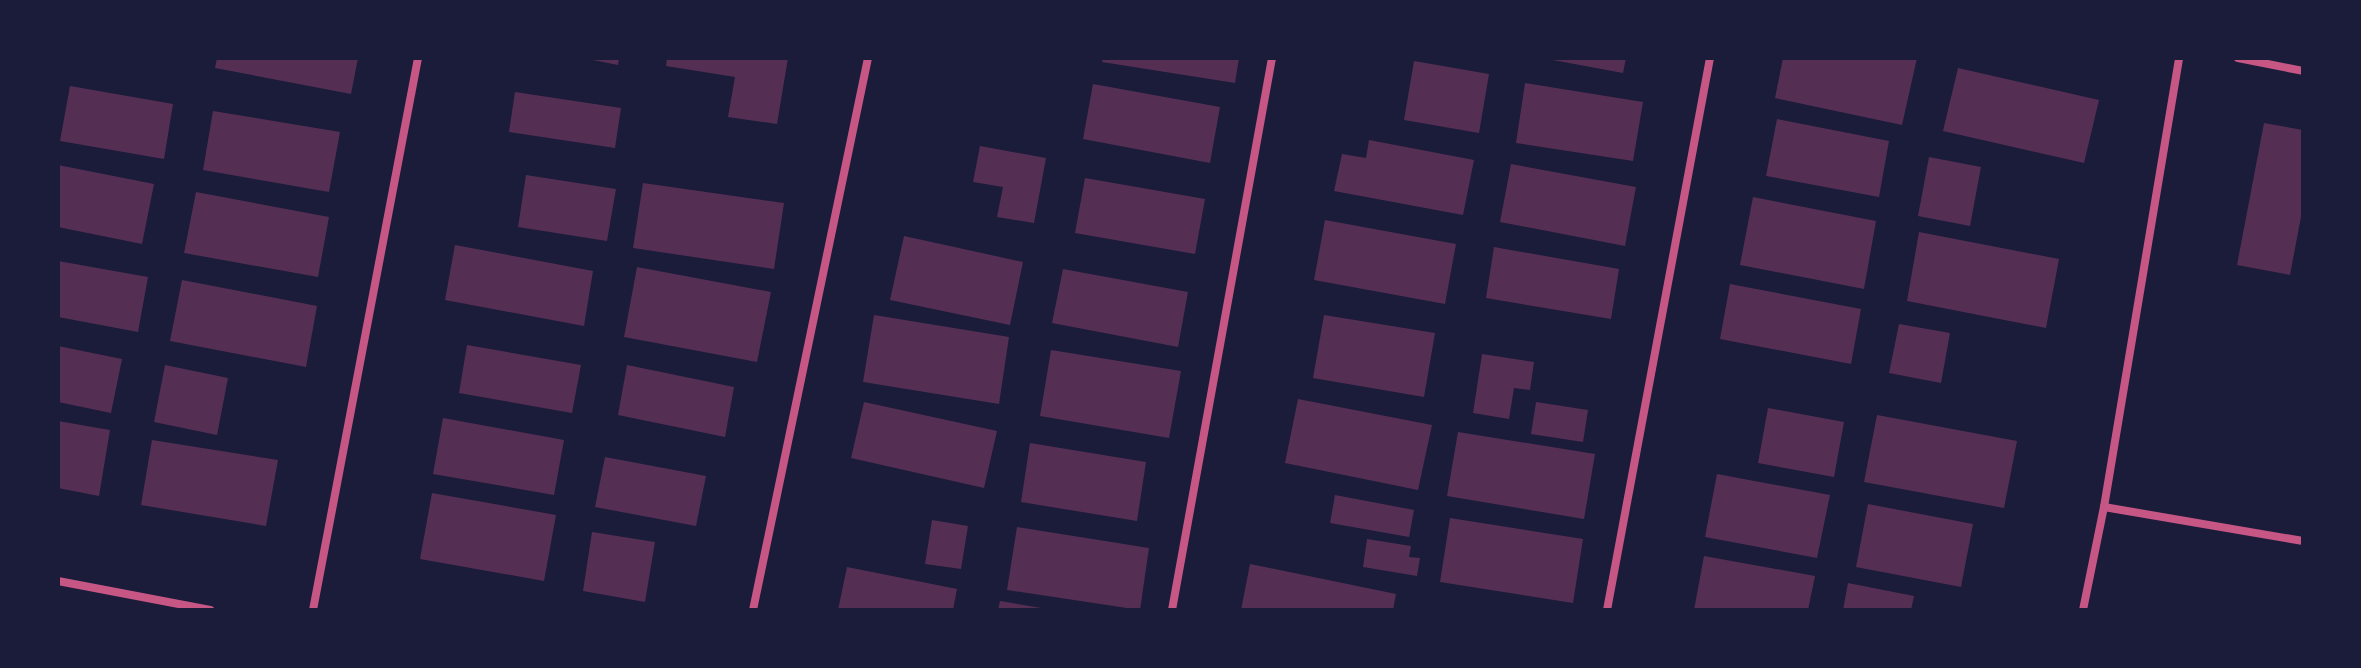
<!DOCTYPE html>
<html>
<head>
<meta charset="utf-8">
<style>
  body { margin:0 }
  #map { position:relative; width:2361px; height:668px; overflow:hidden; background:#1b1b3a; font-family:"Golos Text",sans-serif }
  div>[style] { position:absolute }
  [style*='--x'] { left:calc(var(--x)*1px); top:calc(var(--y)*1px); width:calc(var(--w)*1px); rotate:calc(var(--a)*1deg) }
  .building>* { inset:0; background:#542f53 }
  .minor>* { height:8px; margin:-4px; padding:0 4px; transform-origin:4px; border-radius:4px; background:#c65784 }
  span { translate:-50% -50%; white-space:nowrap; text-align:center; line-height:1.15; -webkit-text-stroke:6px #1b1b3a; paint-order:stroke }
  .frame { position:absolute; inset:0; border:60px solid #1b1b3a; pointer-events:none }
</style>
</head>
<body>
<div id="map">
  <div class="building">
    <div style="clip-path:polygon(217px 58px,358px 58px,351px 94px,215px 68px)"></div>
    <div style="clip-path:polygon(583px 58px,619px 58px,618px 65px)"></div>
    <div style="clip-path:polygon(667px 58px,788px 58px,777px 124px,728px 117px,735px 77px,666px 66px)"></div>
    <div style="clip-path:polygon(1103px 58px,1239px 58px,1235px 83px,1102px 62px)"></div>
    <div style="clip-path:polygon(1542px 58px,1626px 58px,1623px 73px)"></div>
    <div style="clip-path:polygon(1783px 58px,1917px 58px,1902px 125px,1775px 98px)"></div>
    <div style="clip-path:polygon(1414px 61px,1489px 74px,1479px 133px,1404px 120px)"></div>
    <div style="clip-path:polygon(1958px 68px,2099px 100px,2084px 163px,1943px 131px)"></div>
    <div style="clip-path:polygon(1525px 83px,1643px 102px,1633px 161px,1516px 143px)"></div>
    <div style="clip-path:polygon(1093px 84px,1220px 107px,1210px 163px,1083px 139px)"></div>
    <div style="clip-path:polygon(70px 86px,173px 104px,164px 159px,60px 141px)"></div>
    <div style="clip-path:polygon(515px 92px,621px 108px,615px 148px,509px 132px)"></div>
    <div style="clip-path:polygon(213px 111px,340px 132px,329px 192px,203px 170px)"></div>
    <div style="clip-path:polygon(1777px 119px,1889px 141px,1879px 197px,1766px 176px)"></div>
    <div style="clip-path:polygon(2264px 123px,2303px 130px,2303px 206px,2290px 275px,2237px 265px)"></div>
    <div style="clip-path:polygon(1369px 140px,1474px 160px,1463px 215px,1334px 191px,1342px 154px,1366px 158px)"></div>
    <div style="clip-path:polygon(980px 146px,1046px 158px,1034px 223px,997px 217px,1003px 187px,973px 182px)"></div>
    <div style="clip-path:polygon(1929px 157px,1981px 167px,1970px 226px,1918px 216px)"></div>
    <div style="clip-path:polygon(1511px 164px,1636px 187px,1625px 246px,1500px 222px)"></div>
    <div style="clip-path:polygon(58px 165px,154px 184px,142px 244px,58px 227px)"></div>
    <div style="clip-path:polygon(526px 175px,616px 189px,607px 241px,518px 227px)"></div>
    <div style="clip-path:polygon(1085px 178px,1205px 199px,1195px 254px,1075px 233px)"></div>
    <div style="clip-path:polygon(643px 183px,784px 203px,774px 269px,633px 248px)"></div>
    <div style="clip-path:polygon(196px 192px,329px 217px,318px 277px,184px 253px)"></div>
    <div style="clip-path:polygon(1753px 197px,1876px 221px,1864px 289px,1740px 265px)"></div>
    <div style="clip-path:polygon(1325px 220px,1456px 244px,1445px 304px,1314px 280px)"></div>
    <div style="clip-path:polygon(1919px 232px,2059px 259px,2046px 328px,1907px 301px)"></div>
    <div style="clip-path:polygon(904px 236px,1023px 262px,1010px 325px,890px 300px)"></div>
    <div style="clip-path:polygon(455px 245px,593px 271px,584px 326px,445px 300px)"></div>
    <div style="clip-path:polygon(1494px 247px,1619px 269px,1611px 319px,1486px 298px)"></div>
    <div style="clip-path:polygon(58px 261px,148px 277px,138px 332px,58px 317px)"></div>
    <div style="clip-path:polygon(637px 267px,771px 292px,757px 362px,624px 337px)"></div>
    <div style="clip-path:polygon(1063px 269px,1188px 292px,1178px 347px,1052px 323px)"></div>
    <div style="clip-path:polygon(182px 280px,317px 306px,306px 367px,170px 341px)"></div>
    <div style="clip-path:polygon(1730px 284px,1861px 309px,1851px 364px,1720px 339px)"></div>
    <div style="clip-path:polygon(874px 315px,1009px 337px,999px 404px,863px 382px)"></div>
    <div style="clip-path:polygon(1324px 315px,1435px 333px,1424px 397px,1313px 378px)"></div>
    <div style="clip-path:polygon(1899px 324px,1950px 333px,1941px 383px,1889px 373px)"></div>
    <div style="clip-path:polygon(467px 345px,581px 365px,572px 413px,459px 393px)"></div>
    <div style="clip-path:polygon(58px 346px,122px 359px,111px 413px,58px 402px)"></div>
    <div style="clip-path:polygon(1051px 350px,1181px 371px,1169px 438px,1040px 416px)"></div>
    <div style="clip-path:polygon(1482px 354px,1534px 362px,1530px 390px,1514px 388px,1509px 419px,1473px 413px)"></div>
    <div style="clip-path:polygon(165px 365px,228px 378px,217px 435px,154px 422px)"></div>
    <div style="clip-path:polygon(627px 365px,734px 387px,725px 437px,618px 415px)"></div>
    <div style="clip-path:polygon(1298px 399px,1432px 425px,1418px 490px,1285px 463px)"></div>
    <div style="clip-path:polygon(864px 402px,997px 431px,984px 488px,851px 458px)"></div>
    <div style="clip-path:polygon(1536px 402px,1588px 410px,1583px 442px,1531px 434px)"></div>
    <div style="clip-path:polygon(1768px 408px,1844px 422px,1834px 477px,1758px 463px)"></div>
    <div style="clip-path:polygon(1877px 415px,2017px 441px,2004px 508px,1864px 482px)"></div>
    <div style="clip-path:polygon(443px 418px,564px 440px,554px 495px,433px 474px)"></div>
    <div style="clip-path:polygon(58px 421px,110px 430px,99px 496px,58px 488px)"></div>
    <div style="clip-path:polygon(1458px 432px,1595px 454px,1584px 519px,1447px 496px)"></div>
    <div style="clip-path:polygon(152px 440px,278px 460px,266px 526px,141px 505px)"></div>
    <div style="clip-path:polygon(1030px 443px,1146px 462px,1137px 521px,1021px 502px)"></div>
    <div style="clip-path:polygon(605px 457px,706px 476px,696px 526px,595px 507px)"></div>
    <div style="clip-path:polygon(1717px 474px,1830px 495px,1817px 558px,1705px 537px)"></div>
    <div style="clip-path:polygon(432px 493px,556px 515px,544px 581px,420px 559px)"></div>
    <div style="clip-path:polygon(1335px 495px,1414px 510px,1409px 537px,1330px 523px)"></div>
    <div style="clip-path:polygon(1868px 504px,1973px 524px,1961px 587px,1856px 567px)"></div>
    <div style="clip-path:polygon(1450px 518px,1583px 539px,1573px 603px,1440px 582px)"></div>
    <div style="clip-path:polygon(932px 520px,968px 526px,961px 569px,925px 564px)"></div>
    <div style="clip-path:polygon(1017px 527px,1149px 548px,1140px 610px,1007px 590px)"></div>
    <div style="clip-path:polygon(592px 532px,655px 542px,645px 602px,583px 591px)"></div>
    <div style="clip-path:polygon(1367px 539px,1411px 546px,1409px 557px,1420px 558px,1417px 576px,1363px 567px)"></div>
    <div style="clip-path:polygon(1704px 556px,1815px 576px,1808px 610px,1694px 610px)"></div>
    <div style="clip-path:polygon(1250px 564px,1396px 594px,1393px 610px,1241px 610px)"></div>
    <div style="clip-path:polygon(847px 567px,957px 589px,953px 610px,838px 610px)"></div>
    <div style="clip-path:polygon(1848px 583px,1914px 596px,1911px 610px,1843px 610px)"></div>
    <div style="clip-path:polygon(1000px 601px,1041px 608px,1041px 610px,998px 610px)"></div>
  </div>
  <div class="minor">
    <div style="--x:2238;--y:58;--w:66;--a:11.3"></div>
    <div style="--x:2104;--y:507;--w:202;--a:9.7"></div>
    <div style="--x:58;--y:581;--w:155;--a:10.8"></div>
    <div style="--x:313;--y:610;--w:562;--a:-79.23"></div>
    <div style="--x:753;--y:610;--w:564;--a:-78.23"></div>
    <div style="--x:1172;--y:610;--w:561;--a:-79.73"></div>
    <div style="--x:1607;--y:610;--w:562;--a:-79.43"></div>
    <div style="--x:2083;--y:610;--w:105;--a:-78.5"></div>
    <div style="--x:2104;--y:507;--w:455;--a:-80.5"></div>
  </div>
  <div class="frame"></div>
</div>
</body>
</html>
